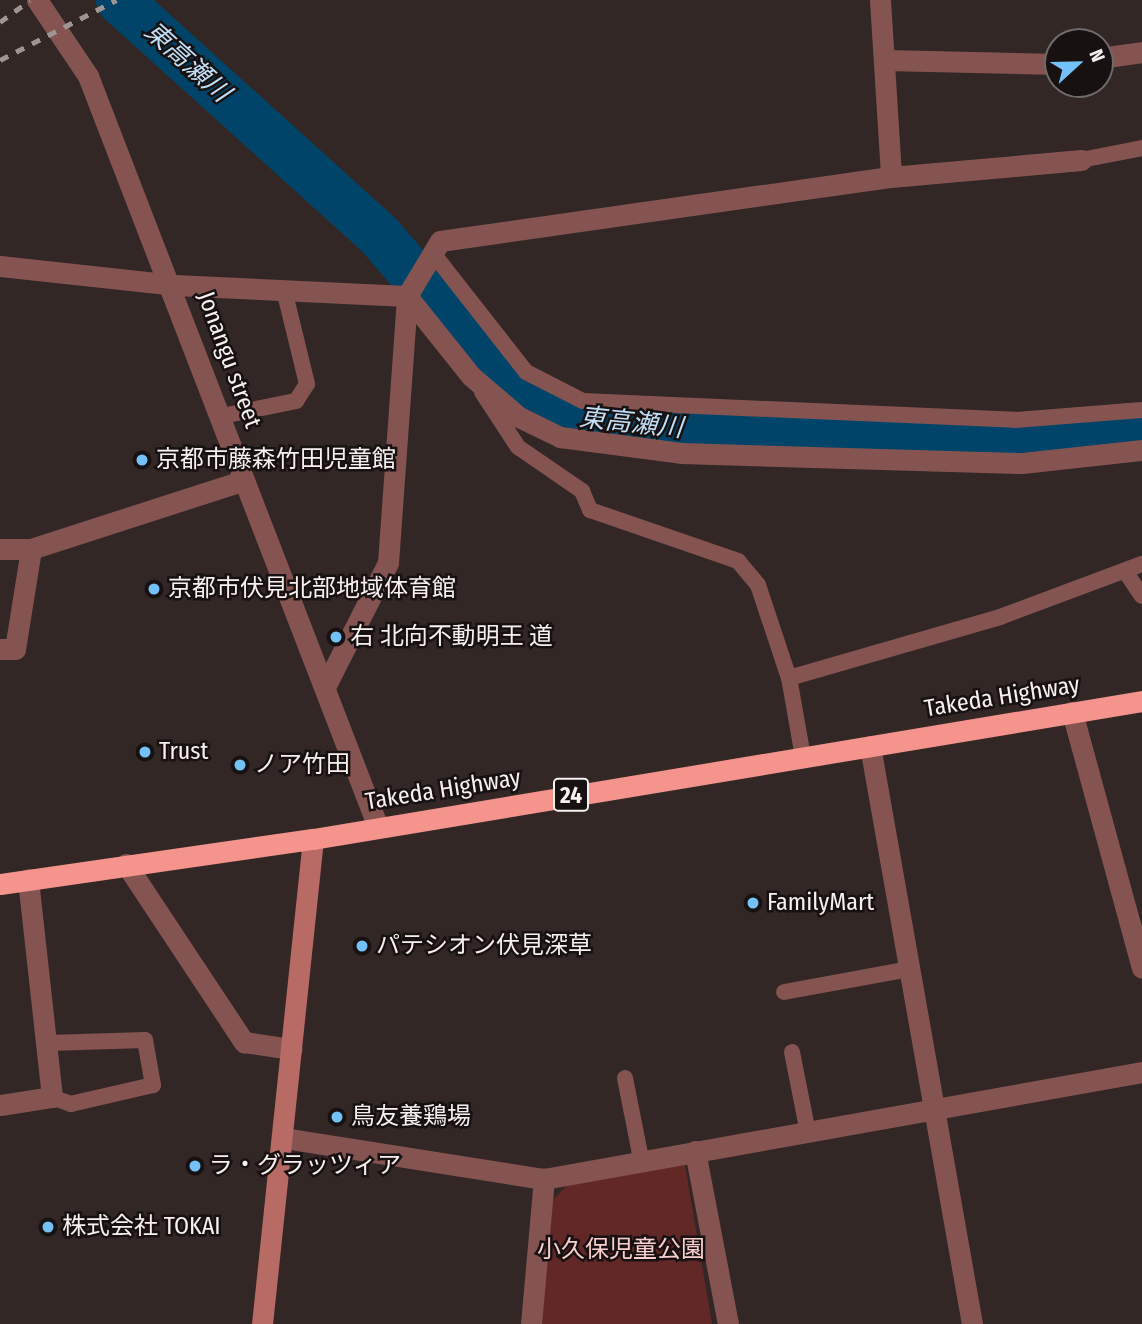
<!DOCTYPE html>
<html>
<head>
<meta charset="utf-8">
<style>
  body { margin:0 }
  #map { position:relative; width:1142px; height:1324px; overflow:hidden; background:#332726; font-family:"Fira Sans Condensed","Noto Sans JP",sans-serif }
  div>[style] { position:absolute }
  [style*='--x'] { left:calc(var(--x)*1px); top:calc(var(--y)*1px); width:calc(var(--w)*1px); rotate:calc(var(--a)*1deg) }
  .green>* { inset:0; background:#622826 }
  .river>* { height:47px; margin:-23.5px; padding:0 23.5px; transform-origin:23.5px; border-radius:23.5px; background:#004569 }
  .lane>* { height:16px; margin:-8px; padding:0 8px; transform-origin:8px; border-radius:8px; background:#855450 }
  .street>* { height:21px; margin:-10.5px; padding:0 10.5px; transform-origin:10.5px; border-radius:10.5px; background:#855450 }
  .secondary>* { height:21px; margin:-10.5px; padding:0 10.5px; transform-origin:10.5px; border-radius:10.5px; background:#b86a65 }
  .highway>* { height:21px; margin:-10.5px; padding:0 10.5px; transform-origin:10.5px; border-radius:10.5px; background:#f4948c }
  .rail>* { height:5px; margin-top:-2.5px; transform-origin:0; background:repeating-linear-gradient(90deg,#9e9594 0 9px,transparent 0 18px) }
  .dots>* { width:19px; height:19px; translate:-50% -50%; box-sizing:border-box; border:4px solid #171111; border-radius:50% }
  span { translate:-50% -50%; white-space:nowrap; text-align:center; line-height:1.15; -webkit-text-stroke:5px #171111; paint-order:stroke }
  .shield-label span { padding:2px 5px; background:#171111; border:2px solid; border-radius:5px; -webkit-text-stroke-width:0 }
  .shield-label { font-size:23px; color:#f8f0ef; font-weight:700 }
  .street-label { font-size:24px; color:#f8f0ef }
  .poi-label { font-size:24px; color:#f8f0ef }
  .left { translate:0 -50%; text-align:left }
  .park-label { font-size:24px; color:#f8cfcb }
  .water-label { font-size:26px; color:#c1e0f8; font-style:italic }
  .north { position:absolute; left:1044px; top:28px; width:70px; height:70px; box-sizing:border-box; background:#171111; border:2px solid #716a6a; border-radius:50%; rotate:68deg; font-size:19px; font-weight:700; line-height:28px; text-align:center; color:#f8f0ef }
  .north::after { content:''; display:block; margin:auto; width:24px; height:32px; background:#73c1f6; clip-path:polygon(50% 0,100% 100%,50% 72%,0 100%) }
</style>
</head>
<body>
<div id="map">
  <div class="green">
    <div style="clip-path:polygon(685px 1165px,712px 1324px,541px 1324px,550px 1203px,569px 1183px)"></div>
  </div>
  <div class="river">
    <div style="--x:119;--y:0;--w:350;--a:42.1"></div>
    <div style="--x:379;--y:235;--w:196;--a:49.3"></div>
    <div style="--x:507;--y:384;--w:78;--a:28.2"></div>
    <div style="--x:576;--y:421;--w:232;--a:4.5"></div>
    <div style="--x:807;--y:439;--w:248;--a:0.5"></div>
    <div style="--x:1055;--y:441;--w:87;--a:-5.9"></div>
  </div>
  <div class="lane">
    <div style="--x:1081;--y:160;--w:62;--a:-11.1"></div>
    <div style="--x:432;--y:252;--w:152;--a:51.9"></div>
    <div style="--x:526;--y:372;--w:64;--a:27"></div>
    <div style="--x:583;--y:401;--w:432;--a:2.5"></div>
    <div style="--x:1015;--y:420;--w:127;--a:-4.5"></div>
    <div style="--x:482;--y:392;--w:66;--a:56.8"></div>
    <div style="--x:518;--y:447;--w:78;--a:34.5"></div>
    <div style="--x:582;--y:491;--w:21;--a:67"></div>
    <div style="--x:590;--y:510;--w:157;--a:19"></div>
    <div style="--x:738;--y:561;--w:31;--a:50"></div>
    <div style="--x:758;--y:585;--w:98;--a:71.6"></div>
    <div style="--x:222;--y:416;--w:76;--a:-11.5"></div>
    <div style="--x:296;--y:401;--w:20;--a:-57"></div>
    <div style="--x:307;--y:384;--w:97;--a:-103.7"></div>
    <div style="--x:1125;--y:571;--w:30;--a:56"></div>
    <div style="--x:803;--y:757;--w:80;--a:-100"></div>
    <div style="--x:789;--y:678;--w:220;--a:-16.1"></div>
    <div style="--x:1000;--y:617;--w:152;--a:-20.5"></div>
    <div style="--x:784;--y:992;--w:127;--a:-10.4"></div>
    <div style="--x:47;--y:1043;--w:98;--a:-1.8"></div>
    <div style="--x:145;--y:1040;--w:46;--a:79.9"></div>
    <div style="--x:153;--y:1085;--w:84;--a:167"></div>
    <div style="--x:71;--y:1104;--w:20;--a:-160"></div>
    <div style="--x:792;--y:1052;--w:77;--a:78.8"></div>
    <div style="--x:625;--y:1078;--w:83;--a:78.8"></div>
  </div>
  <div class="street">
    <div style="--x:37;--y:0;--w:92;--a:56.1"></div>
    <div style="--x:88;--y:76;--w:805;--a:68.89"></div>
    <div style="--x:880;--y:0;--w:177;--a:86.4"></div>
    <div style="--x:1100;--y:58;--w:42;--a:-8.1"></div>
    <div style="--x:885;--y:60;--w:173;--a:1.3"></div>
    <div style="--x:0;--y:266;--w:175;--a:6.2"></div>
    <div style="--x:174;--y:285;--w:233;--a:2.7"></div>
    <div style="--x:407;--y:296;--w:102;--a:51.3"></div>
    <div style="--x:471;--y:376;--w:63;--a:40.5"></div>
    <div style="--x:519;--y:417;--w:46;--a:26"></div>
    <div style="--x:560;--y:437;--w:122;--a:7.5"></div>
    <div style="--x:681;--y:453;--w:341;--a:1.7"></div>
    <div style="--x:1022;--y:463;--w:121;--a:-6.2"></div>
    <div style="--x:0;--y:549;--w:31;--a:0"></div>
    <div style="--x:31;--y:549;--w:224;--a:-17.9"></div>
    <div style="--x:0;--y:649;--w:15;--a:0"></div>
    <div style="--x:15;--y:649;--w:101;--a:-80.9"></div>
    <div style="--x:326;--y:685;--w:137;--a:-63.1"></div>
    <div style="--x:388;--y:563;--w:268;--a:-85.9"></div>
    <div style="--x:407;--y:296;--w:64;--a:-59"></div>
    <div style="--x:440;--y:241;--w:456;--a:-8.1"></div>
    <div style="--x:891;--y:177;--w:191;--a:-5.1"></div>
    <div style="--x:1072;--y:712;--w:265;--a:74.7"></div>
    <div style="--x:870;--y:746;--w:587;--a:79.99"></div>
    <div style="--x:126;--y:864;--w:214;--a:56.5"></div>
    <div style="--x:244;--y:1042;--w:48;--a:8.5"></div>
    <div style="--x:0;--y:1105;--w:53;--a:-8.7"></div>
    <div style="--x:52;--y:1097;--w:219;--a:-96.3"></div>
    <div style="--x:284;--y:1138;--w:263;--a:9"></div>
    <div style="--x:544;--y:1179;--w:607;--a:-10.14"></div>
    <div style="--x:695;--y:1151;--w:176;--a:79.2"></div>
    <div style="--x:531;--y:1324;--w:146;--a:-84.9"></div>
  </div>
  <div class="secondary">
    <div style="--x:262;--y:1324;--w:488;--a:-84"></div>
  </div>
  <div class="highway">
    <div style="--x:0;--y:884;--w:316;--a:-8.2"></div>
    <div style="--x:313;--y:839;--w:840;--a:-9.45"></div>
  </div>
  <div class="rail">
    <div style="--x:0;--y:22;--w:37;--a:-36"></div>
    <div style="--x:0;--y:60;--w:131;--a:-27.3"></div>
  </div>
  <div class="dots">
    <div style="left:142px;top:460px;background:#73c1f6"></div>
    <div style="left:154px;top:589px;background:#73c1f6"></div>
    <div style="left:336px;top:637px;background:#73c1f6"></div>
    <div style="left:145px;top:752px;background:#73c1f6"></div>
    <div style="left:240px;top:765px;background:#73c1f6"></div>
    <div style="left:753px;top:903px;background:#73c1f6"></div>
    <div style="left:362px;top:946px;background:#73c1f6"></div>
    <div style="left:337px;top:1117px;background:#73c1f6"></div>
    <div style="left:195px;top:1166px;background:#73c1f6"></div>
    <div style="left:48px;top:1227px;background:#73c1f6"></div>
  </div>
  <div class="shield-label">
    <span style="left:571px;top:795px">24</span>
  </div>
  <div class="street-label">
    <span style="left:229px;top:360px;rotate:70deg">Jonangu street</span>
    <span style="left:1002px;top:697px;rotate:-9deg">Takeda Highway</span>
    <span style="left:443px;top:790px;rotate:-9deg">Takeda Highway</span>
  </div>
  <div class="poi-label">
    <span class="left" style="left:156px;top:460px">京都市藤森竹田児童館</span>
    <span class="left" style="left:168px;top:589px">京都市伏見北部地域体育館</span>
    <span class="left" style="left:350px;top:637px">右 北向不動明王 道</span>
    <span class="left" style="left:159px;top:752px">Trust</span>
    <span class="left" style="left:254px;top:765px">ノア竹田</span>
    <span class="left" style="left:767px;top:903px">FamilyMart</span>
    <span class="left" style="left:376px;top:946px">パテシオン伏見深草</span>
    <span class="left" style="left:351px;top:1117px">鳥友養鶏場</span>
    <span class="left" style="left:209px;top:1166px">ラ・グラッツィア</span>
    <span class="left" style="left:62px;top:1227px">株式会社 TOKAI</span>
  </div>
  <div class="park-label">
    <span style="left:621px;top:1250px">小久保児童公園</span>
  </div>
  <div class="water-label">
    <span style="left:187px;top:62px;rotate:42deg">東高瀬川</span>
    <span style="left:631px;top:423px;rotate:6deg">東高瀬川</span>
  </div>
  <div class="north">N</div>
</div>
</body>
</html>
